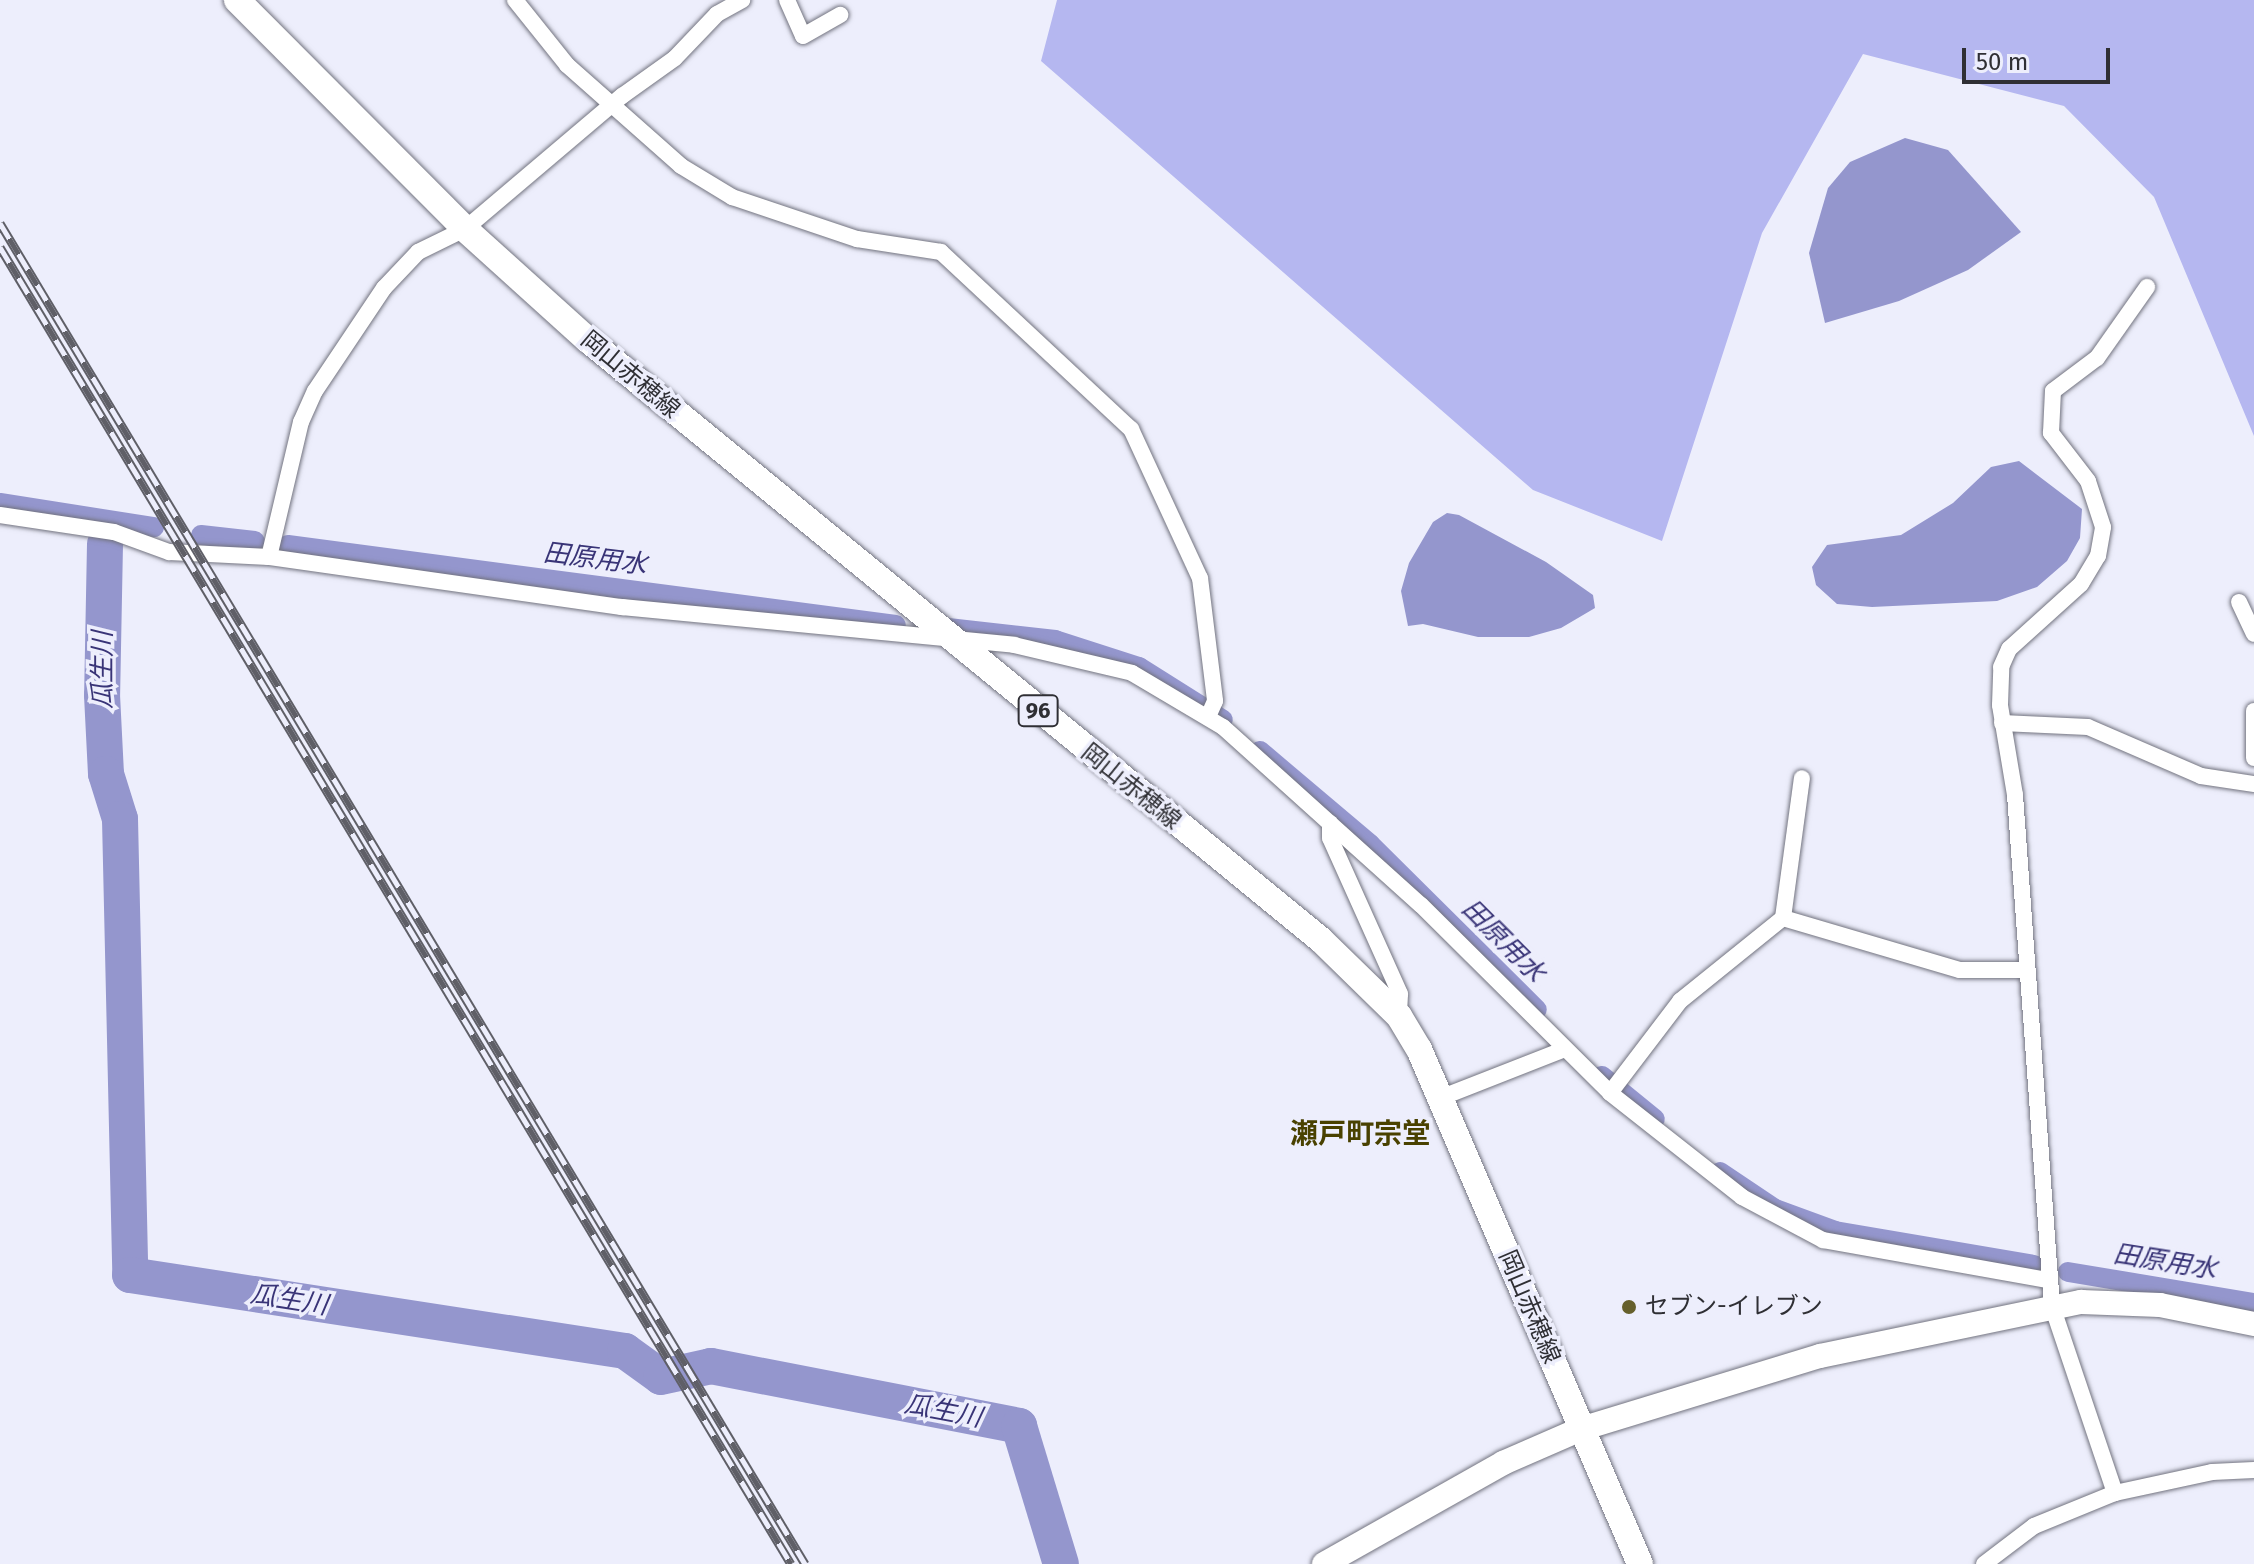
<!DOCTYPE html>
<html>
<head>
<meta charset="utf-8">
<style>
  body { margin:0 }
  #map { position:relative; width:2254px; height:1564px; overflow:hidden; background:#edeefc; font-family:"Fira Sans","Noto Sans JP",sans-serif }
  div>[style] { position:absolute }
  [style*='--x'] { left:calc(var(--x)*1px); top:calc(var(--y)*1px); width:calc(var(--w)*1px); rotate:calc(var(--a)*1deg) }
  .forest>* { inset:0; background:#b5b7f0 }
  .water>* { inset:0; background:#9496cd }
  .canal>* { height:20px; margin:-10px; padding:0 10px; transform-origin:10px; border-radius:10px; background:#9496cd }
  .river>* { height:36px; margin:-18px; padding:0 18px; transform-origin:18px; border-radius:18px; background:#9496cd }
  .roads { filter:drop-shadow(0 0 2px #72737f) drop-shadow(0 0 2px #72737f) }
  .street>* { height:16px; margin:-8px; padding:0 8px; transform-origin:8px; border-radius:8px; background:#fff }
  .secondary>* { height:24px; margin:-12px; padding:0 12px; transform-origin:12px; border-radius:12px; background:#fff }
  .primary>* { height:26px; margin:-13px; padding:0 13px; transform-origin:13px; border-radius:13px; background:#fff }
  .rail>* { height:9px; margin-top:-4.5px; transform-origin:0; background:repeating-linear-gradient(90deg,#edeefc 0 18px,#5f5f67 0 36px); box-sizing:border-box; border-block:2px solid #5f5f67 }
  .dots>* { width:22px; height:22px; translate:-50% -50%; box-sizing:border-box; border:4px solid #edeefc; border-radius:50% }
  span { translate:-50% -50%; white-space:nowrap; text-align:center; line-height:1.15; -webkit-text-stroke:7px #edeefc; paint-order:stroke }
  .shield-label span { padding:2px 6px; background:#edeefc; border:2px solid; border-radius:6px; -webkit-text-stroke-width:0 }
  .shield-label { font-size:22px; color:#2f2f34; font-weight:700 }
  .street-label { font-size:24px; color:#2f2f34 }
  .poi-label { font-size:24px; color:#2f2f34 }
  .left { translate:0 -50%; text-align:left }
  .water-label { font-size:26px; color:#393477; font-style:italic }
  .quarter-label { font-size:28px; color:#494100; font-weight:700 }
  .scale { position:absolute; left:1962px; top:48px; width:148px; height:36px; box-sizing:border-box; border:4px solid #2f2f34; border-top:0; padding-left:10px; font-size:24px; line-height:28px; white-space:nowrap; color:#2f2f34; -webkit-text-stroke:6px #edeefc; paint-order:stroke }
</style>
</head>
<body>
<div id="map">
  <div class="forest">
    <div style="clip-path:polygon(1057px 0,2254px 0,2254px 436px,2154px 197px,2064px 106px,1863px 54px,1762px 233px,1662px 541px,1533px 490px,1041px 61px)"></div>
  </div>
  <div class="water">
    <div style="clip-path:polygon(1905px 138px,1948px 150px,2021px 232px,1968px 270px,1899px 301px,1825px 323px,1809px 253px,1828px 188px,1850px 162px)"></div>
    <div style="clip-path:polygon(2019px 461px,2082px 509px,2080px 538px,2067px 561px,2037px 587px,1997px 601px,1872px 607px,1837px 604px,1816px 585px,1812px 567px,1827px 545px,1901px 535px,1953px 503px,1991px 467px)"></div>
    <div style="clip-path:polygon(1447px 513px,1459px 515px,1546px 562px,1593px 595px,1595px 608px,1561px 628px,1529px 637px,1478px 637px,1423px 624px,1408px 626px,1401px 591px,1409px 563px,1433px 522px)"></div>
  </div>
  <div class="canal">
    <div style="--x:0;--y:503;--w:156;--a:8.9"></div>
    <div style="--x:201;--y:535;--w:54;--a:6.3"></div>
    <div style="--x:288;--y:545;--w:613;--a:7.5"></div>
    <div style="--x:948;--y:628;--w:108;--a:6.4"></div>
    <div style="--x:1055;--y:640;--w:88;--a:17.8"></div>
    <div style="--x:1139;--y:667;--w:99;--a:32.2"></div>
    <div style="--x:1260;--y:751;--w:144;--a:40.2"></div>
    <div style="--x:1370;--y:844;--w:235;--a:44.8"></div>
    <div style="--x:1602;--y:1076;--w:68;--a:39.1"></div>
    <div style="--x:1720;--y:1172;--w:66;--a:33.9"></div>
    <div style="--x:1775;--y:1209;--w:64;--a:20.1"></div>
    <div style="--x:1835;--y:1231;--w:202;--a:9.7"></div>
    <div style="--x:2068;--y:1272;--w:189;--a:9.5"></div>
  </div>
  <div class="river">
    <div style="--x:105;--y:544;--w:151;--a:91.1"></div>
    <div style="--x:102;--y:695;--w:79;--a:87.1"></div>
    <div style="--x:106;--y:774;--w:47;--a:72.7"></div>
    <div style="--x:120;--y:819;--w:456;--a:88.7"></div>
    <div style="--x:130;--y:1275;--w:501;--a:8.73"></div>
    <div style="--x:625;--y:1351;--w:44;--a:35.8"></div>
    <div style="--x:661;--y:1377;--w:51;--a:-12.4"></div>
    <div style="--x:711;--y:1366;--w:314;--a:11"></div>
    <div style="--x:1019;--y:1426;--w:144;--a:73.1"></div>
  </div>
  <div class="roads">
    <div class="street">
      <div style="--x:515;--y:0;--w:83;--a:51.3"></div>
      <div style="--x:567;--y:65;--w:152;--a:41.5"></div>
      <div style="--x:681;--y:166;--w:60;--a:31.3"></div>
      <div style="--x:732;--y:197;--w:132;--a:18.6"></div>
      <div style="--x:857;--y:239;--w:85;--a:8.8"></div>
      <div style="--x:941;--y:252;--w:260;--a:43"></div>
      <div style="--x:1131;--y:429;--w:164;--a:65.2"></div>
      <div style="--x:1200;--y:578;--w:124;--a:83"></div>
      <div style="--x:1215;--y:701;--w:17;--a:114"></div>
      <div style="--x:787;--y:0;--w:39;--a:66"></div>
      <div style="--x:803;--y:36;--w:43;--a:-29.6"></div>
      <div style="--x:0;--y:515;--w:115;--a:8.5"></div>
      <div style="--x:114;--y:532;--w:59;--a:20"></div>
      <div style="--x:169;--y:552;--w:100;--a:2.9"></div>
      <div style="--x:269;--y:557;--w:357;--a:8.1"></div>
      <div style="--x:622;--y:607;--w:394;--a:5.5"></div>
      <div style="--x:1014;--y:645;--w:121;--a:13.3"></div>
      <div style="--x:1132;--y:673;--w:106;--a:30.7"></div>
      <div style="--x:1223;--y:727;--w:266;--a:42"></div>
      <div style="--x:1421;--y:905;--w:267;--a:44.8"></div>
      <div style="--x:1610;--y:1093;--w:168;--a:38.2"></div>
      <div style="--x:1742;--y:1197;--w:92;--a:28"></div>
      <div style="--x:1823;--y:1240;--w:229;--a:10.1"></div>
      <div style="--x:269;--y:557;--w:139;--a:-76.7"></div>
      <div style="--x:301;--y:422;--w:34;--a:-66"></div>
      <div style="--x:315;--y:391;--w:124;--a:-56.2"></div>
      <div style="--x:384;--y:288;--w:50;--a:-46.6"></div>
      <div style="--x:418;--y:252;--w:52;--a:-26.1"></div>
      <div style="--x:465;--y:229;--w:206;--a:-40.3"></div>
      <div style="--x:622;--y:96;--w:65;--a:-35.6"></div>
      <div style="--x:675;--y:58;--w:61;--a:-46.3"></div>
      <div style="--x:717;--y:14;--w:29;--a:-29"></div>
      <div style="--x:2239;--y:602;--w:35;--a:65"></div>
      <div style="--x:2254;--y:711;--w:47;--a:90"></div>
      <div style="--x:2002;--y:723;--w:86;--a:2.7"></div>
      <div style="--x:2088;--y:727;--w:123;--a:23.4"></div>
      <div style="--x:2201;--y:776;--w:54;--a:8.6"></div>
      <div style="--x:1330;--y:823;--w:15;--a:90"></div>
      <div style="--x:1330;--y:838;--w:171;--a:65.8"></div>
      <div style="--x:1400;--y:994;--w:22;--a:93"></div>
      <div style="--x:1783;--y:918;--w:141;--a:-82.3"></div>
      <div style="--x:1610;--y:1093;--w:116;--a:-52.7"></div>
      <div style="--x:1680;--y:1001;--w:132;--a:-38.9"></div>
      <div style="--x:1783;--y:918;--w:184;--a:16.4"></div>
      <div style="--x:1960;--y:970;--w:65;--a:0"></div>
      <div style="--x:1440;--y:1098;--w:134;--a:-21.4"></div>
      <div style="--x:2115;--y:1493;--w:99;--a:-12.2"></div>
      <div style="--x:2212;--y:1472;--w:42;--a:-2.7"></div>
      <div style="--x:1984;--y:1564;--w:63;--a:-37.2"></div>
      <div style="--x:2034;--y:1526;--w:87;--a:-22.2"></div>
      <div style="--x:2115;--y:1493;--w:197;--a:-108.6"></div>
      <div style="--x:2052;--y:1306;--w:512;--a:-94.14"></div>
      <div style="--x:2015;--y:795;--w:91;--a:-99.5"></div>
      <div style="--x:2000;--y:705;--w:38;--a:-88"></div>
      <div style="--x:2001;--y:667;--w:20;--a:-66"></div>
      <div style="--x:2009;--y:649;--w:97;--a:-42.1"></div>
      <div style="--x:2081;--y:584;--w:33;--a:-59"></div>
      <div style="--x:2098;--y:556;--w:29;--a:-80"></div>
      <div style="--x:2103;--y:527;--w:48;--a:-108.1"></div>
      <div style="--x:2088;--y:481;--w:61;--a:-127.6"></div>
      <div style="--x:2051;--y:433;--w:42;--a:-87.3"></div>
      <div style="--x:2053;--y:391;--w:55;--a:-36.9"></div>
      <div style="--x:2097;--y:358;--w:87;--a:-54.8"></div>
    </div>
    <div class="secondary">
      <div style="--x:1324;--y:1564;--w:206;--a:-29.4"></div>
      <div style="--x:1503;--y:1463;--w:85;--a:-23.6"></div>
      <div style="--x:1581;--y:1429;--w:250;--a:-17"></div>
      <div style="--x:1820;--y:1356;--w:267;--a:-11.7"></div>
      <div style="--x:2081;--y:1302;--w:79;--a:2.2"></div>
      <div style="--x:2160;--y:1305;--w:96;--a:11.4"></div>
    </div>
    <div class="primary">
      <div style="--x:237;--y:0;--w:323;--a:45.1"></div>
      <div style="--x:465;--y:229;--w:166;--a:42.1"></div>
      <div style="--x:588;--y:340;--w:947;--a:39.3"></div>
      <div style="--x:1321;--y:940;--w:109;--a:44.3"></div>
      <div style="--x:1399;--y:1016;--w:39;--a:59"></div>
      <div style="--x:1419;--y:1049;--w:560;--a:66.77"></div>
    </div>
  </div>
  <div class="rail">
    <div style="--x:0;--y:223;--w:1564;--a:59.02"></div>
    <div style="--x:0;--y:247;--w:1536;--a:59.01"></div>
  </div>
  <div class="dots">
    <div style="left:1629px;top:1307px;background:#66602c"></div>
  </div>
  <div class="shield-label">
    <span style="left:1038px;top:711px">96</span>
  </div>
  <div class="street-label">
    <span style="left:630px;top:375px;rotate:40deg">岡山赤穂線</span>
    <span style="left:1131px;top:787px;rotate:39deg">岡山赤穂線</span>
    <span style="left:1529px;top:1307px;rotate:67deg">岡山赤穂線</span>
  </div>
  <div class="poi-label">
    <span class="left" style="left:1645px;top:1307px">セブン-イレブン</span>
  </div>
  <div class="water-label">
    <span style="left:595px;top:559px;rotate:7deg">田原用水</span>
    <span style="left:103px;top:670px;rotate:-90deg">瓜生川</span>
    <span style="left:1503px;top:941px;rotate:45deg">田原用水</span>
    <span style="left:2165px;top:1262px;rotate:9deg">田原用水</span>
    <span style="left:289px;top:1300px;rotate:9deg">瓜生川</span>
    <span style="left:943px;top:1411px;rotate:11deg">瓜生川</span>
  </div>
  <div class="quarter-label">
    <span style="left:1360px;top:1134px">瀬戸町宗堂</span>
  </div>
  <div class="scale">50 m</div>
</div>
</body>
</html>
